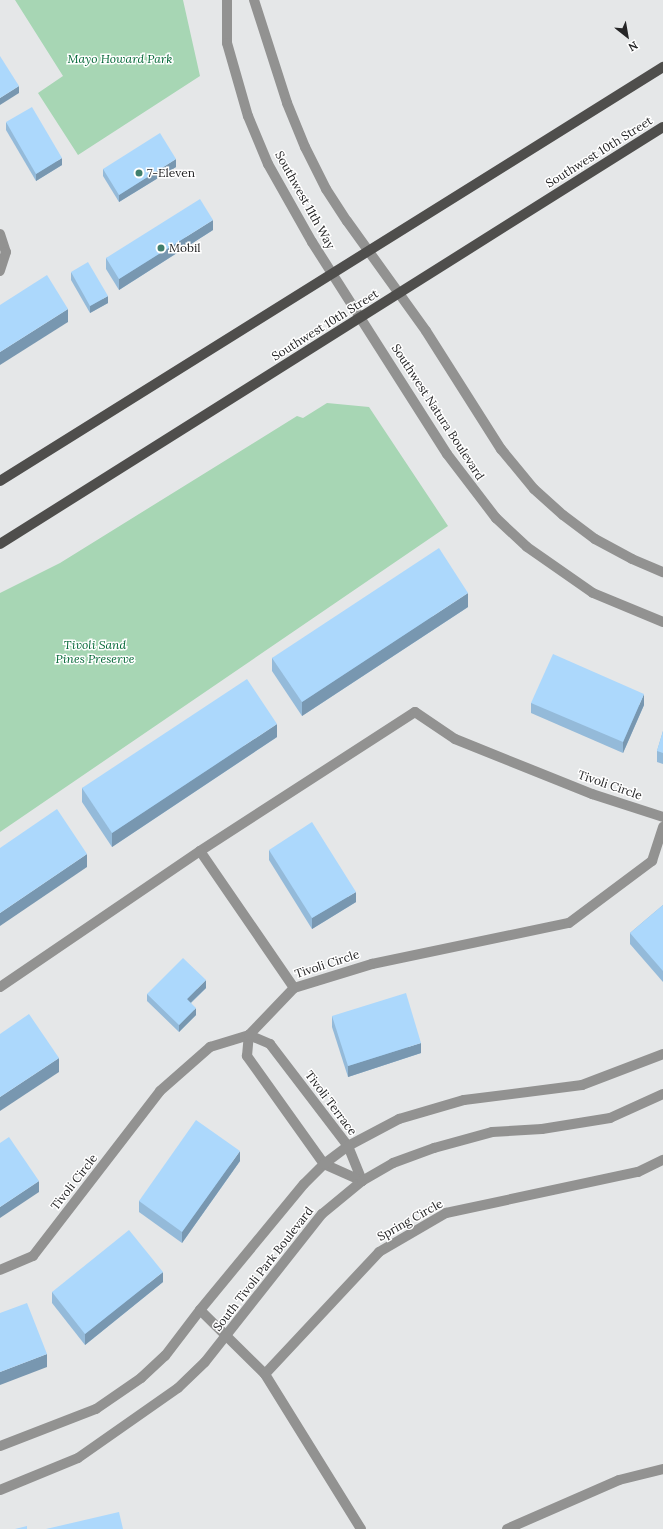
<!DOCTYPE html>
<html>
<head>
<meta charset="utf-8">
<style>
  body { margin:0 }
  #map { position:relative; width:663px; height:1529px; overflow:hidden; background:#e5e7e8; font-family:Lora,serif }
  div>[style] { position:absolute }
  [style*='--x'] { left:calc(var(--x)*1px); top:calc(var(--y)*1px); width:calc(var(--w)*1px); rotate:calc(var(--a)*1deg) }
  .green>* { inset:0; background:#a7d6b4 }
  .minor>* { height:10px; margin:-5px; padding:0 5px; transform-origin:5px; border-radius:5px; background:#929291 }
  .tertiary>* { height:10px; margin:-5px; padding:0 5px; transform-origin:5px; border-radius:5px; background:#929291 }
  .primary>* { height:10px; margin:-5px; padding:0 5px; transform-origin:5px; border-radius:5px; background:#4f4e4c }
  .wall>* { inset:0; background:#94bad9 }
  .shaded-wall>* { inset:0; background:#7897b0 }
  .building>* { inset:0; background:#acd8fc }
  .dots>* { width:11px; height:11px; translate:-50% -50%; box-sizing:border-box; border:2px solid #fff; border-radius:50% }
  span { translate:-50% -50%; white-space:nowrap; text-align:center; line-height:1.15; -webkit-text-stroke:3px #fff; paint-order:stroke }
  .park-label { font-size:12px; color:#046837; font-style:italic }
  .street-label { font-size:12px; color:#252526 }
  .poi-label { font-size:12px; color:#252526 }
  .left { translate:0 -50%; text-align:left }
  .north { position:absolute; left:607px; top:16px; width:40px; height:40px; -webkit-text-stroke:3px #fff; paint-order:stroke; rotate:149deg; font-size:11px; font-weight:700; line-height:16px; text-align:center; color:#252526 }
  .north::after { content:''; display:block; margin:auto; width:14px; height:18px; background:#252526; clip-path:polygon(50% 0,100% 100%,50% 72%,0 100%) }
</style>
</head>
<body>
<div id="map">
  <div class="green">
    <div style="clip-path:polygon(15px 0,183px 0,200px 76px,78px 155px,38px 93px,63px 76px)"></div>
    <div style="clip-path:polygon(327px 403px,369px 407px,448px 526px,0 832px,0 593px,60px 563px,297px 416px,303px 418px)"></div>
  </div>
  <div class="minor">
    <div style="--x:0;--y:234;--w:19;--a:72"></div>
    <div style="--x:6;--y:252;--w:20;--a:108"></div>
    <div style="--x:200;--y:851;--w:166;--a:55.5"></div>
    <div style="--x:0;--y:987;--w:242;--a:-34.2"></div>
    <div style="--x:200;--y:851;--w:256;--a:-32.9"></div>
    <div style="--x:415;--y:712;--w:48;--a:34"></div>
    <div style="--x:455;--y:739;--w:148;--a:21.9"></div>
    <div style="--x:592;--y:794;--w:75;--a:17.9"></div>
    <div style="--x:249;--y:1035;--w:23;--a:23"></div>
    <div style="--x:270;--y:1044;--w:128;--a:52.6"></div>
    <div style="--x:348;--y:1146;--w:38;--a:68"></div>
    <div style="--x:362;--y:1181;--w:42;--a:-155.9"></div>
    <div style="--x:324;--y:1164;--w:133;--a:-125.5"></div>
    <div style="--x:247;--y:1056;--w:21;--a:-85"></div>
    <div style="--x:0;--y:1270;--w:36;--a:-23"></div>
    <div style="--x:33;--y:1256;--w:208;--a:-52.4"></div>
    <div style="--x:160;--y:1091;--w:67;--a:-41.3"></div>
    <div style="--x:210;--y:1047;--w:41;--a:-17.1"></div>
    <div style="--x:249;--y:1035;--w:65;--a:-46.2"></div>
    <div style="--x:294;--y:988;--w:82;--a:-17.1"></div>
    <div style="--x:372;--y:964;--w:201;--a:-11.8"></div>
    <div style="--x:569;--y:923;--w:104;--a:-36.8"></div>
    <div style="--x:652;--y:861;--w:36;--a:-72"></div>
    <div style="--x:200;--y:1310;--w:91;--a:44.6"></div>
    <div style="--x:0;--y:1446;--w:103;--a:-21.1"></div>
    <div style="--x:96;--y:1409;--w:55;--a:-34.6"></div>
    <div style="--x:141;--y:1378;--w:33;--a:-43"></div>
    <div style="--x:165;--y:1356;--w:58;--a:-52.7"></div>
    <div style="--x:200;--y:1310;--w:163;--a:-50.5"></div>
    <div style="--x:304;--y:1184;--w:28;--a:-45"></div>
    <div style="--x:324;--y:1164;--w:30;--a:-37"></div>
    <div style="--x:348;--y:1146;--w:58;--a:-27.9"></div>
    <div style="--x:399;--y:1119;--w:68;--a:-16.3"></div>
    <div style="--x:464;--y:1100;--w:119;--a:-7.2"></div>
    <div style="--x:582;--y:1085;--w:87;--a:-20.9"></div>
    <div style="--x:0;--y:1490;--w:84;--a:-22.3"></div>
    <div style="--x:78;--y:1458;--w:122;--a:-35"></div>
    <div style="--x:178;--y:1388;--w:37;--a:-44"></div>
    <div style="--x:205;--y:1362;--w:189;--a:-51.7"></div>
    <div style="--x:322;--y:1214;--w:52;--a:-39.5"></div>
    <div style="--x:362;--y:1181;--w:36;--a:-30"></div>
    <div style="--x:393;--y:1163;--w:44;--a:-20.1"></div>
    <div style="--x:434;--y:1148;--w:60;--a:-15.4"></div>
    <div style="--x:492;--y:1132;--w:50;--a:-3.4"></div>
    <div style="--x:542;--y:1129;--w:69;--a:-9.2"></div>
    <div style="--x:610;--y:1118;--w:58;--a:-24.4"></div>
    <div style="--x:361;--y:1529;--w:182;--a:-121.8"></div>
    <div style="--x:265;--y:1374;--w:167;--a:-46.9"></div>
    <div style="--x:379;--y:1252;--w:78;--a:-30.2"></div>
    <div style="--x:446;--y:1213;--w:196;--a:-12.1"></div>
    <div style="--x:638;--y:1172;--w:28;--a:-26"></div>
    <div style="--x:507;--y:1529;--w:122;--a:-23.6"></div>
    <div style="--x:619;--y:1480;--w:45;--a:-14"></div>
  </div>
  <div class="tertiary">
    <div style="--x:227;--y:0;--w:43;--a:90"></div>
    <div style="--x:227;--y:43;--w:76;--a:74"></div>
    <div style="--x:248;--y:116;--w:52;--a:67.4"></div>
    <div style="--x:268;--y:164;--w:90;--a:60.6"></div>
    <div style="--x:312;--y:242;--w:251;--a:57.5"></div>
    <div style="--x:447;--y:454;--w:81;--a:52.6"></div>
    <div style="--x:496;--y:518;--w:42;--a:43.1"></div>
    <div style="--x:527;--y:547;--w:80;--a:34.9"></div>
    <div style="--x:593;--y:593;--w:76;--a:22.5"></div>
    <div style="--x:254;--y:0;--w:108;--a:72.2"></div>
    <div style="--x:287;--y:103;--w:48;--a:67.8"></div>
    <div style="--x:305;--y:147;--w:47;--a:63.4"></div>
    <div style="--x:326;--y:189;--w:38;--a:57"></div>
    <div style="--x:347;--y:221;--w:135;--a:54.3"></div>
    <div style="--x:426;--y:331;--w:140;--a:57.6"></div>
    <div style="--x:501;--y:449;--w:52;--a:50.5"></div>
    <div style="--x:534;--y:489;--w:39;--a:42"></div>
    <div style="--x:563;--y:515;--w:40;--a:37"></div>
    <div style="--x:595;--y:539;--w:42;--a:28.4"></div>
    <div style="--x:632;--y:559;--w:34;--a:23"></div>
  </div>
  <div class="primary">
    <div style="--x:0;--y:481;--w:782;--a:-31.98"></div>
    <div style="--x:0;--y:544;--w:783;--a:-32.17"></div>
  </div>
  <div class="wall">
    <div style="clip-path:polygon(6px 122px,62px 165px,36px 181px,6px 130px)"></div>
    <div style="clip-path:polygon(176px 167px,119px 202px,103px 176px,103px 169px)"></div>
    <div style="clip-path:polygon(213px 230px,119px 290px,106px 269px,106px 258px)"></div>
    <div style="clip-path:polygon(71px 272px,108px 303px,90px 313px,71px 280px)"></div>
    <div style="clip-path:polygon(468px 607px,302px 716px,272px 671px,272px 658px)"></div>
    <div style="clip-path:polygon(531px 703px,644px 705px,623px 753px,531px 713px)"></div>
    <div style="clip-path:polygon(663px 731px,663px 764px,657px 762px,657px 751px)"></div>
    <div style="clip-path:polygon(277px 737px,112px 847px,82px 802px,82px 788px)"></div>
    <div style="clip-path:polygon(269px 850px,356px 902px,312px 929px,269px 860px)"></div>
    <div style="clip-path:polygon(663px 905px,663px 982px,630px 944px,630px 933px)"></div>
    <div style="clip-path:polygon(206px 988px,191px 1003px,196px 1015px,179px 1032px,147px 1001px,147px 994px)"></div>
    <div style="clip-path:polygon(332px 1016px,421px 1053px,348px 1077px,332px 1027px)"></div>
    <div style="clip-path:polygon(240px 1161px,182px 1243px,139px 1212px,139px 1201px)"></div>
    <div style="clip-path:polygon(163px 1282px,85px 1345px,52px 1303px,52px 1292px)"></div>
  </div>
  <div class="shaded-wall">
    <div style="clip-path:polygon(19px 86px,19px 93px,0 105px,0 98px)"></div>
    <div style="clip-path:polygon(62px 158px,62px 165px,36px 181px,36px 174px)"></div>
    <div style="clip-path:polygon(176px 159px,176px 167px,119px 202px,119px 195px)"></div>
    <div style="clip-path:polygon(213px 220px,213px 230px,119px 290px,119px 279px)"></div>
    <div style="clip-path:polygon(108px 296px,108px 303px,90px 313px,90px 306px)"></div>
    <div style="clip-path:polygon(68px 309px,68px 322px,0 365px,0 352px)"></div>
    <div style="clip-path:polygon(468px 593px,468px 607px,302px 716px,302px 702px)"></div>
    <div style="clip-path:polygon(644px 694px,644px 705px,623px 753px,623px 742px)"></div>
    <div style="clip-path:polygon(277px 724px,277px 737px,112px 847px,112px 833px)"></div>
    <div style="clip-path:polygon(87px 854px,87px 867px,0 926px,0 913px)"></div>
    <div style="clip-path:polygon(356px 892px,356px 902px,312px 929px,312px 918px)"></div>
    <div style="clip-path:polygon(206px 980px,206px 988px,187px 1006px,187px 999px)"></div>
    <div style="clip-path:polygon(196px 1008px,196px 1015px,179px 1032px,179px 1025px)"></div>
    <div style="clip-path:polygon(421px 1043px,421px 1053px,348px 1077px,348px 1066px)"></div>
    <div style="clip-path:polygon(59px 1058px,59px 1072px,0 1111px,0 1097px)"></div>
    <div style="clip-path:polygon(240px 1151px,240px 1161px,182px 1243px,182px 1232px)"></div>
    <div style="clip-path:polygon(39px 1181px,39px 1192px,0 1218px,0 1207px)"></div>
    <div style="clip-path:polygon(163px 1272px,163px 1282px,85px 1345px,85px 1334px)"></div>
    <div style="clip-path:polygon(47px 1354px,47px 1367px,0 1385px,0 1372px)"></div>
  </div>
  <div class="building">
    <div style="clip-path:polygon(0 56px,19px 86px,0 98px)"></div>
    <div style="clip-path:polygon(32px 107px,62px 158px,36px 174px,6px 122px)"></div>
    <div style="clip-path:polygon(160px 133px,176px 159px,119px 195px,103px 169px)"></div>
    <div style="clip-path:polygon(200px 199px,213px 220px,119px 279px,106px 258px)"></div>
    <div style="clip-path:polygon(88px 262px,108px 296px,90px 306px,71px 272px)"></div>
    <div style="clip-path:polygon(47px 275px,68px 309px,0 352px,0 305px)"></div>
    <div style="clip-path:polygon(439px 548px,468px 593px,302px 702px,272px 658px)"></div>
    <div style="clip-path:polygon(553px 654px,644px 694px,623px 742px,531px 703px)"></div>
    <div style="clip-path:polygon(247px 679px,277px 724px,112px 833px,82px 788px)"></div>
    <div style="clip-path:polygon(663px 731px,663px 753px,657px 751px)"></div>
    <div style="clip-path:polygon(57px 809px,87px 854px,0 913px,0 848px)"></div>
    <div style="clip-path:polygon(312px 822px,356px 892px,312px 918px,269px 850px)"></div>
    <div style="clip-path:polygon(663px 905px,663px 971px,630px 933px)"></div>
    <div style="clip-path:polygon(183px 958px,206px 980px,187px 999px,196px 1008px,179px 1025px,147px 994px)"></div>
    <div style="clip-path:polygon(406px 993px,421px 1043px,348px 1066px,332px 1016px)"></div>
    <div style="clip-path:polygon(29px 1014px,59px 1058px,0 1097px,0 1034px)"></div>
    <div style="clip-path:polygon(196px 1120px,240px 1151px,182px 1232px,139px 1201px)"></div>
    <div style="clip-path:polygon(9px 1137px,39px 1181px,0 1207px,0 1143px)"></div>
    <div style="clip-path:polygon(129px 1230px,163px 1272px,85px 1334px,52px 1292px)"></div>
    <div style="clip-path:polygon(27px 1303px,47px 1354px,0 1372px,0 1313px)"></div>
    <div style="clip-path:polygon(119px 1512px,123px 1529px,46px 1529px)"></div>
    <div style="clip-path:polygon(27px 1526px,27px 1529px,15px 1529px)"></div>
  </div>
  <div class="dots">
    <div style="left:139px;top:173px;background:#407f6d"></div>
    <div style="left:161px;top:248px;background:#407f6d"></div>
  </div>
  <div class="park-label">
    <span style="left:120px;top:59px">Mayo Howard Park</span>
    <span style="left:95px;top:652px">Tivoli Sand<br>Pines Preserve</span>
  </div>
  <div class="street-label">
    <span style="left:599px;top:152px;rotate:-32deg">Southwest 10th Street</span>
    <span style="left:305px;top:200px;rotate:61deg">Southwest 11th Way</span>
    <span style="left:325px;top:325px;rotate:-32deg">Southwest 10th Street</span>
    <span style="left:438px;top:412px;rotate:57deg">Southwest Natura Boulevard</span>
    <span style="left:610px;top:785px;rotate:19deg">Tivoli Circle</span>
    <span style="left:327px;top:964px;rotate:-18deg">Tivoli Circle</span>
    <span style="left:331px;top:1103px;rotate:53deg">Tivoli Terrace</span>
    <span style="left:74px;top:1182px;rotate:-52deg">Tivoli Circle</span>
    <span style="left:410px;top:1220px;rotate:-29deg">Spring Circle</span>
    <span style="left:263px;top:1269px;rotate:-52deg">South Tivoli Park Boulevard</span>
  </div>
  <div class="poi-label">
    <span class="left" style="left:147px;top:173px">7-Eleven</span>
    <span class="left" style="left:169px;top:248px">Mobil</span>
  </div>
  <div class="north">N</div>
</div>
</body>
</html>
